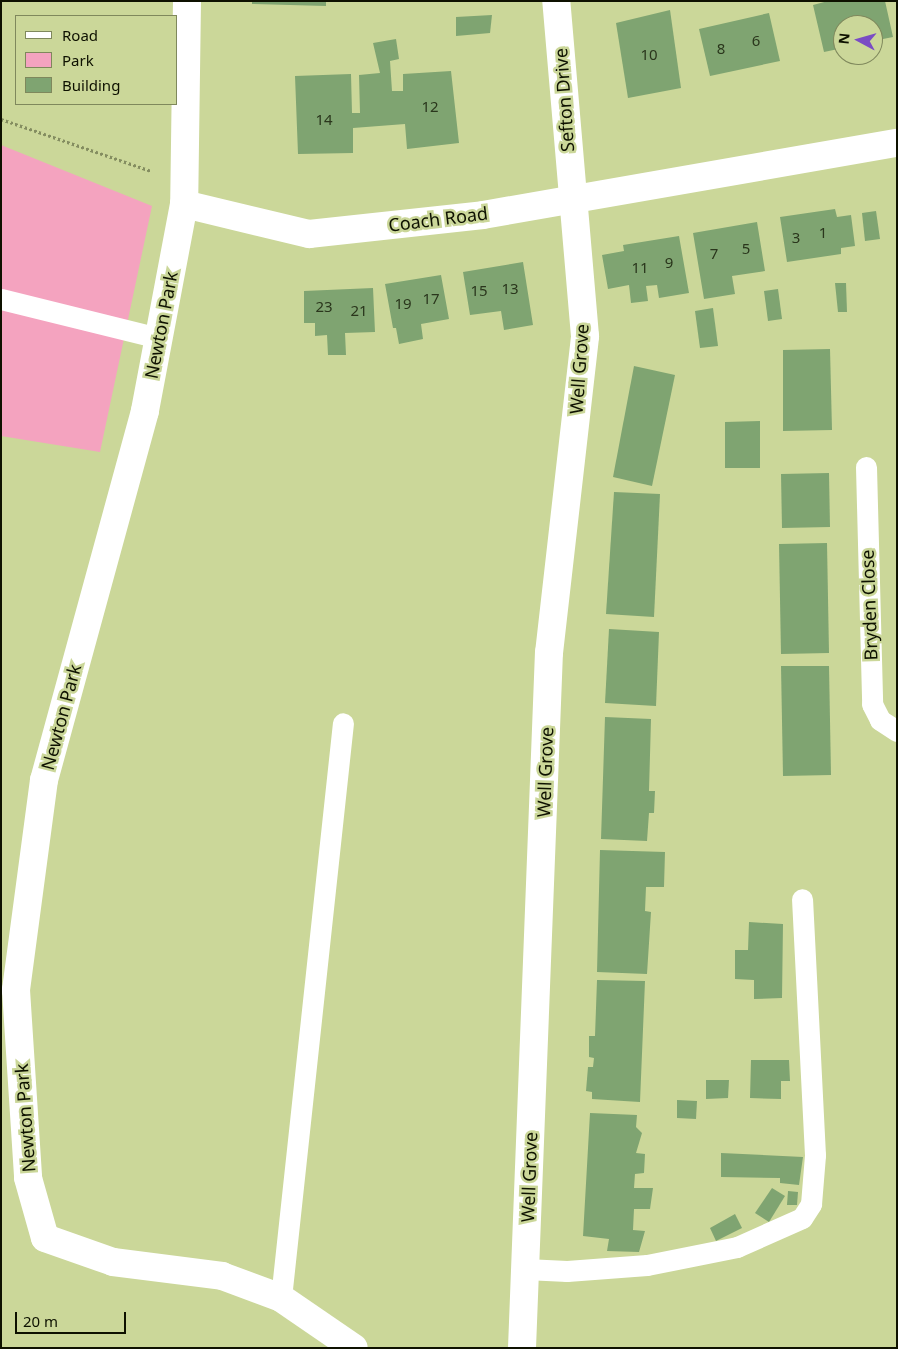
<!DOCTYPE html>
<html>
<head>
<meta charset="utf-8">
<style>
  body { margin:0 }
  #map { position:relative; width:898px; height:1349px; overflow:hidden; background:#cbd799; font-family:"Noto Sans",sans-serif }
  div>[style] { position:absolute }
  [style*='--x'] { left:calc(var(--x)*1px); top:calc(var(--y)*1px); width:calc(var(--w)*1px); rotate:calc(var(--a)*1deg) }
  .green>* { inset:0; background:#f4a3bf }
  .building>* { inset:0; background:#7fa471 }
  .path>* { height:3px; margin-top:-1.5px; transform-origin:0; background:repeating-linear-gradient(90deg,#848d60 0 2.5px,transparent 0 5px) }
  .lane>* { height:21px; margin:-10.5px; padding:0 10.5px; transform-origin:10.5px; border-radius:10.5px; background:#fff }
  .street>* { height:28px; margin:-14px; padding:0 14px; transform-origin:14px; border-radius:14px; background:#fff }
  span { translate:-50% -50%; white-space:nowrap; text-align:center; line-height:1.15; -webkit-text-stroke:5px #cbd799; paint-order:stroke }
  .number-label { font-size:15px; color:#2a361c }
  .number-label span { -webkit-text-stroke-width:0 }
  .street-label { font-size:18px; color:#0e1100 }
  .frame { position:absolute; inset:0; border:2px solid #0e1100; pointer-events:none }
  .legend { position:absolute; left:15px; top:15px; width:162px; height:90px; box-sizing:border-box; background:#cbd799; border:1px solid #7f885c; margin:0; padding:6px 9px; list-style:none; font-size:15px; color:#0e1100 }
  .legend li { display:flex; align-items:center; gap:10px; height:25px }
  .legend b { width:25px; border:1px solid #7f885c }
  .north { position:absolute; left:833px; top:15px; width:50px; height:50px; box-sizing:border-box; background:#cbd799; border:1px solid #7f885c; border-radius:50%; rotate:276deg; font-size:14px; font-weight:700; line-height:20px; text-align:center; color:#0e1100 }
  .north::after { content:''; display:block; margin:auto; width:18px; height:22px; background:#7a4cc4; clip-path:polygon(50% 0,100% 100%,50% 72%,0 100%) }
  .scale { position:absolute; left:15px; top:1312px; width:111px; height:22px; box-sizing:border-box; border:2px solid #0e1100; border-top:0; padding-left:6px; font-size:15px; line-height:18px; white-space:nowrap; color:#0e1100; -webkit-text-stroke:4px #cbd799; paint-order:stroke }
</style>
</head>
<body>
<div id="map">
  <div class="green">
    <div style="clip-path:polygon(1px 145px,152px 206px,100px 452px,1px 436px)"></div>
  </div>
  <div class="building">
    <div style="clip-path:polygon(252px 1px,326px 1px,326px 6px,252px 4px)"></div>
    <div style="clip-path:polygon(828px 1px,885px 1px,893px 37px,873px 41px,873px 25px,843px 25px,843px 48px,824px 52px,813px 5px)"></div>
    <div style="clip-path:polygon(670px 10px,681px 88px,628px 98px,616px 23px)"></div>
    <div style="clip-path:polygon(769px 13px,780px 61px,710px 76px,699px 29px)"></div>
    <div style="clip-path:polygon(492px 15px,490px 33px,456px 36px,456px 17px)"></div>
    <div style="clip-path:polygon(396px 39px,399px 59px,390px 61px,392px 91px,403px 91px,403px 74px,451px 71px,459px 143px,407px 149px,405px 124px,353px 128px,353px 153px,298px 154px,295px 76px,351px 74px,352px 113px,360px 113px,359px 75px,380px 73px,373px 43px)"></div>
    <div style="clip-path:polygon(835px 209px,837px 217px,851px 215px,855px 246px,841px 248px,841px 254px,787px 262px,780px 217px)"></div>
    <div style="clip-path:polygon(876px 211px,880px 239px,865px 241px,862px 213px)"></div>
    <div style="clip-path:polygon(757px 222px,765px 271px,732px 276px,735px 294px,704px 299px,693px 233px)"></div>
    <div style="clip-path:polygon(679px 236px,689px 293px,659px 298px,657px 285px,646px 286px,648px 301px,631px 303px,629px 285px,608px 289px,602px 255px,624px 251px,623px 245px)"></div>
    <div style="clip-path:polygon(523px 262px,533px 325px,504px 330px,501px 311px,470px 315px,463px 272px)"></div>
    <div style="clip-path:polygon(441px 275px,449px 319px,421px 324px,423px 339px,399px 344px,396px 328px,393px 328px,385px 284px)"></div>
    <div style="clip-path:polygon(835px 283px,846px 283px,847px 312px,838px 312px)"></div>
    <div style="clip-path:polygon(373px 288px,375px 332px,345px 333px,346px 355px,328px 355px,327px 335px,315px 336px,315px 323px,304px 323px,304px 291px)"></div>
    <div style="clip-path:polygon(778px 289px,782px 319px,768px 321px,764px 291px)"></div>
    <div style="clip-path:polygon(713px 308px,718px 346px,700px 348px,695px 311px)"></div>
    <div style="clip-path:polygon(830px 349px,832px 430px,783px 431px,783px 350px)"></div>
    <div style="clip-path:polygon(634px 366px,675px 375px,652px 486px,613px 477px)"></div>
    <div style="clip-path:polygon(760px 421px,760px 468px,725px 468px,725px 422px)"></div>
    <div style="clip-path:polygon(829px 473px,830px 527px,782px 528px,781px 474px)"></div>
    <div style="clip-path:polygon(614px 492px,660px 494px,654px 617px,606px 614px)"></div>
    <div style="clip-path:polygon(827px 543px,829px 653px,781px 654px,779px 544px)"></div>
    <div style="clip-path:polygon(609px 629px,659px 632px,656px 706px,605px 703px)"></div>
    <div style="clip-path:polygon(781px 666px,829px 666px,831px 775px,783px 776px)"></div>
    <div style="clip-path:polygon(605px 717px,651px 719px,649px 791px,655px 791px,654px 813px,649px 813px,647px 841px,601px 839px)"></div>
    <div style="clip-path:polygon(600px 850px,665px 852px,664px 887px,646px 887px,645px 911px,651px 912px,647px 974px,597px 972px)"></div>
    <div style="clip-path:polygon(749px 922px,783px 924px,782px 998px,754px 999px,754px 980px,735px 979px,735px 950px,748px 950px)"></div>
    <div style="clip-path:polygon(597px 980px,645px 981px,640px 1102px,592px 1099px,592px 1092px,586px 1091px,588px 1067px,593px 1067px,594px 1058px,589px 1057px,589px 1036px,595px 1036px)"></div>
    <div style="clip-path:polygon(751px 1060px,789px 1060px,790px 1081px,781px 1081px,781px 1099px,750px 1098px)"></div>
    <div style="clip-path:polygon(706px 1080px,729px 1080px,728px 1098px,706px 1099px)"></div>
    <div style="clip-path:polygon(677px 1100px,697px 1101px,696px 1119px,677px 1118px)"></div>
    <div style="clip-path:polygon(590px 1113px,637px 1115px,636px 1127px,642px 1133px,636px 1153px,645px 1154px,644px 1173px,635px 1174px,634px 1188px,653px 1188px,650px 1209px,634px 1209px,633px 1230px,645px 1231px,639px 1252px,607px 1251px,609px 1239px,583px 1236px)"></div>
    <div style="clip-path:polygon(721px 1153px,803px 1157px,799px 1185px,780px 1183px,780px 1178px,721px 1177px)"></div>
    <div style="clip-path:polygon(772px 1188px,785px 1196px,769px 1222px,755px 1213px)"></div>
    <div style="clip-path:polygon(788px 1191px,798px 1192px,797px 1205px,787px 1205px)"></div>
    <div style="clip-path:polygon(735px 1214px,742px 1228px,716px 1241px,710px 1228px)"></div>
  </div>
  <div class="path">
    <div style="--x:1;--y:119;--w:159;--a:19.1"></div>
  </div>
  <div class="lane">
    <div style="--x:1;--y:299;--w:163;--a:13.9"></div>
    <div style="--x:866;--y:467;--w:237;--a:88.5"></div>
    <div style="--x:872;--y:704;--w:18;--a:63"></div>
    <div style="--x:880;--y:720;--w:20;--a:33"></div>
    <div style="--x:525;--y:1269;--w:42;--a:2.7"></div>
    <div style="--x:567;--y:1271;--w:80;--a:-4.3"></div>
    <div style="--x:647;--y:1265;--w:92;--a:-11.3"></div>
    <div style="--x:737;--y:1247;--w:71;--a:-24"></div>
    <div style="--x:802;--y:1218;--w:17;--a:-57"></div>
    <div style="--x:811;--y:1204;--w:49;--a:-85.3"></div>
    <div style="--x:815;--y:1155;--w:256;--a:-92.9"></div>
    <div style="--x:281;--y:1298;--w:578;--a:-83.85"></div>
  </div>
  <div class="street">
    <div style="--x:187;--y:1;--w:203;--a:90.8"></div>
    <div style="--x:184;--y:204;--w:211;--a:100.7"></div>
    <div style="--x:145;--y:411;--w:383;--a:105.3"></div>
    <div style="--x:44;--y:780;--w:212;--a:97.6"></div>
    <div style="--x:16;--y:990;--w:188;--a:86.3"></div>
    <div style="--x:28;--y:1178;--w:62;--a:74.2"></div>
    <div style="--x:45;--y:1238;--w:72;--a:19.4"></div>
    <div style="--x:113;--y:1262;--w:110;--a:7.3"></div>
    <div style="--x:222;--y:1276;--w:63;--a:20.4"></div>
    <div style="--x:281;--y:1298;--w:88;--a:34.4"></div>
    <div style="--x:184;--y:204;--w:129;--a:13.5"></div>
    <div style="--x:309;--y:234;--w:175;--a:-6.2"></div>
    <div style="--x:483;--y:215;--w:420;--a:-9.9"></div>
    <div style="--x:522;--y:1348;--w:696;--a:-87.78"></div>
    <div style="--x:549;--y:653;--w:319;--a:-83.5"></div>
    <div style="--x:585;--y:336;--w:336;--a:-94.9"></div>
  </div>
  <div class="number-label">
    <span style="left:756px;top:41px">6</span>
    <span style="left:721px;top:49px">8</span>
    <span style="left:649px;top:55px">10</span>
    <span style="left:430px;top:107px">12</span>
    <span style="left:324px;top:120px">14</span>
    <span style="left:823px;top:233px">1</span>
    <span style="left:796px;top:238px">3</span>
    <span style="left:746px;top:249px">5</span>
    <span style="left:714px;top:254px">7</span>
    <span style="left:669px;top:263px">9</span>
    <span style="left:640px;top:268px">11</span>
    <span style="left:510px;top:289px">13</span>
    <span style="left:479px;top:291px">15</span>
    <span style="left:431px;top:299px">17</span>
    <span style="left:403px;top:304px">19</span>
    <span style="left:324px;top:307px">23</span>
    <span style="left:359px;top:311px">21</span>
  </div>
  <div class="street-label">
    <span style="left:564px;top:100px;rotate:-94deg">Sefton Drive</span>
    <span style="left:438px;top:219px;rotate:-7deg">Coach Road</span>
    <span style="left:161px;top:325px;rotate:-79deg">Newton Park</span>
    <span style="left:579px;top:369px;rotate:-86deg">Well Grove</span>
    <span style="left:869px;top:605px;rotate:-92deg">Bryden Close</span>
    <span style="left:61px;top:717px;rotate:-75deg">Newton Park</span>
    <span style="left:545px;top:772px;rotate:-88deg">Well Grove</span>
    <span style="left:25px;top:1118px;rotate:-94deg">Newton Park</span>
    <span style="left:529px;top:1177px;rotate:-88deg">Well Grove</span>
  </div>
  <div class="frame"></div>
  <ul class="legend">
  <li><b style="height:6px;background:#fff"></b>Road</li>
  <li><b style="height:14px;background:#f4a3bf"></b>Park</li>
  <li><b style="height:14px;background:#7fa471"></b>Building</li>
  </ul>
  <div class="north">N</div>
  <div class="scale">20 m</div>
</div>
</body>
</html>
